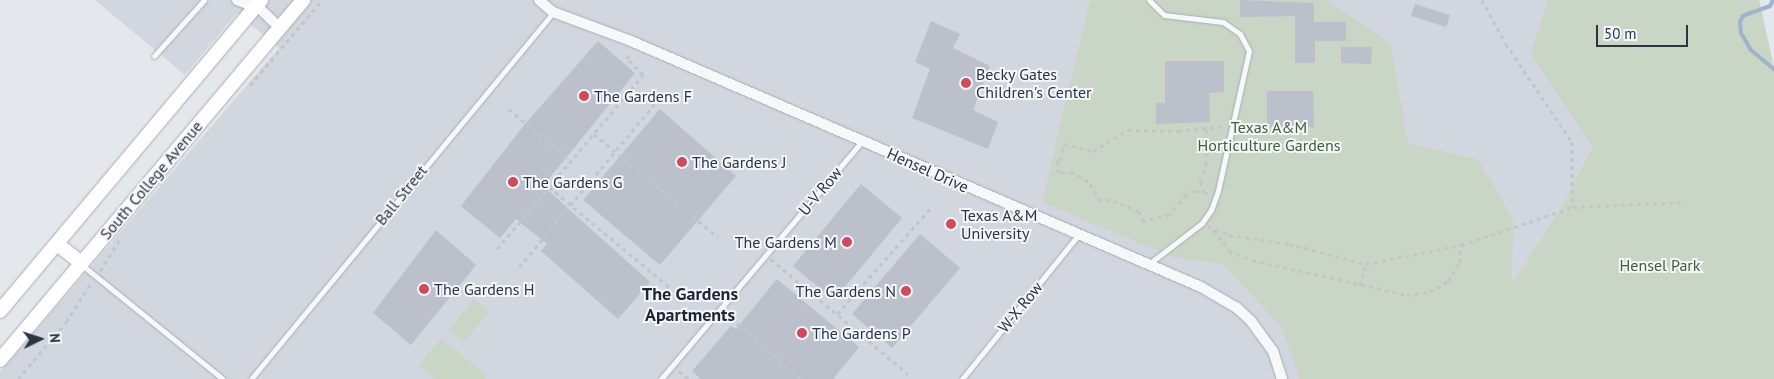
<!DOCTYPE html>
<html>
<head>
<meta charset="utf-8">
<style>
  body { margin:0 }
  #map { position:relative; width:1774px; height:379px; overflow:hidden; background:#e4e7ec; font-family:"PT Sans",sans-serif }
  div>[style] { position:absolute }
  [style*='--x'] { left:calc(var(--x)*1px); top:calc(var(--y)*1px); width:calc(var(--w)*1px); rotate:calc(var(--a)*1deg) }
  .built>* { inset:0; background:#d2d6de }
  .green>* { inset:0; background:#c9d6c5 }
  .stream>* { height:4px; margin:-2px; padding:0 2px; transform-origin:2px; border-radius:2px; background:#9fb4cc }
  .building>* { inset:0; background:#bbc0ca }
  .path>* { height:2.5px; margin-top:-1.25px; transform-origin:0; background:repeating-linear-gradient(90deg,#c2c5cb 0 4px,transparent 0 8px) }
  .roads { filter:drop-shadow(0 0 1px #a9aeb7) drop-shadow(0 0 1px #a9aeb7) }
  .service>* { height:5px; margin:-2.5px; padding:0 2.5px; transform-origin:2.5px; border-radius:2.5px; background:#f7f8fa }
  .minor>* { height:10px; margin:-5px; padding:0 5px; transform-origin:5px; border-radius:5px; background:#f7f8fa }
  .secondary>* { height:14px; margin:-7px; padding:0 7px; transform-origin:7px; border-radius:7px; background:#fff }
  .dots>* { width:14px; height:14px; translate:-50% -50%; box-sizing:border-box; border:2px solid #f4f6f9; border-radius:50% }
  span { translate:-50% -50%; white-space:nowrap; text-align:center; line-height:1.15; -webkit-text-stroke:4px #f4f6f9; paint-order:stroke }
  .poi-label { font-size:16px; color:#2b3445 }
  .left { translate:0 -50%; text-align:left }
  .right { translate:-100% -50%; text-align:right }
  .park-label { font-size:16px; color:#3f6138 }
  .street-label { font-size:16px; color:#2b3445 }
  .neighbourhood-label { font-size:18px; color:#1d2536; font-weight:700 }
  .north { position:absolute; left:15px; top:314px; width:50px; height:50px; -webkit-text-stroke:4px #f4f6f9; paint-order:stroke; rotate:86deg; font-size:14px; font-weight:700; line-height:20px; text-align:center; color:#2b3445 }
  .north::after { content:''; display:block; margin:auto; width:18px; height:22px; background:#2b3445; clip-path:polygon(50% 0,100% 100%,50% 72%,0 100%) }
  .scale { position:absolute; left:1596px; top:25px; width:92px; height:22px; box-sizing:border-box; border:2px solid #2b3445; border-top:0; padding-left:6px; font-size:15px; line-height:18px; white-space:nowrap; color:#2b3445; -webkit-text-stroke:4px #f4f6f9; paint-order:stroke }
</style>
</head>
<body>
<div id="map">
  <div class="built">
    <div style="clip-path:polygon(95px 0,1759px 0,1774px 68px,1774px 379px,0 379px,0 372px,279px 48px,237px 13px,185px 75px)"></div>
  </div>
  <div class="green">
    <div style="clip-path:polygon(1090px 0,1327px 0,1391px 44px,1408px 143px,1479px 160px,1514px 222px,1511px 285px,1559px 212px,1593px 147px,1531px 54px,1548px 0,1759px 0,1774px 68px,1774px 379px,1300px 379px,1281px 326px,1222px 264px,1172px 257px,1042px 202px)"></div>
    <div style="clip-path:polygon(474px 299px,490px 311px,464px 342px,449px 330px)"></div>
    <div style="clip-path:polygon(441px 338px,487px 376px,484px 379px,436px 379px,419px 365px)"></div>
  </div>
  <div class="stream">
    <div style="--x:1773;--y:0;--w:7;--a:117"></div>
    <div style="--x:1770;--y:6;--w:29;--a:160"></div>
    <div style="--x:1743;--y:16;--w:7;--a:117"></div>
    <div style="--x:1740;--y:22;--w:11;--a:85"></div>
    <div style="--x:1741;--y:33;--w:20;--a:60"></div>
    <div style="--x:1751;--y:50;--w:30;--a:40"></div>
  </div>
  <div class="building">
    <div style="clip-path:polygon(1240px 0,1314px 3px,1314px 22px,1346px 22px,1346px 41px,1315px 41px,1315px 63px,1295px 63px,1295px 16px,1240px 17px)"></div>
    <div style="clip-path:polygon(1415px 4px,1450px 15px,1446px 27px,1411px 16px)"></div>
    <div style="clip-path:polygon(931px 21px,960px 34px,953px 48px,990px 66px,973px 110px,998px 122px,988px 149px,912px 118px,930px 69px,915px 62px)"></div>
    <div style="clip-path:polygon(598px 41px,635px 73px,543px 186px,650px 282px,618px 319px,541px 251px,547px 244px,516px 219px,500px 238px,461px 206px,525px 124px)"></div>
    <div style="clip-path:polygon(1341px 47px,1372px 47px,1371px 64px,1341px 63px)"></div>
    <div style="clip-path:polygon(1165px 61px,1224px 61px,1224px 92px,1209px 93px,1210px 122px,1156px 124px,1156px 103px,1165px 103px)"></div>
    <div style="clip-path:polygon(1267px 91px,1313px 91px,1314px 127px,1267px 127px)"></div>
    <div style="clip-path:polygon(660px 109px,736px 176px,660px 265px,583px 200px)"></div>
    <div style="clip-path:polygon(861px 184px,902px 218px,834px 300px,793px 266px)"></div>
    <div style="clip-path:polygon(436px 230px,476px 265px,411px 345px,373px 313px)"></div>
    <div style="clip-path:polygon(920px 234px,960px 268px,892px 348px,852px 314px)"></div>
    <div style="clip-path:polygon(777px 279px,859px 347px,833px 379px,701px 379px,692px 371px,731px 326px,736px 329px)"></div>
  </div>
  <div class="path">
    <div style="--x:1482;--y:0;--w:50;--a:61.4"></div>
    <div style="--x:1506;--y:44;--w:118;--a:56"></div>
    <div style="--x:1572;--y:142;--w:65;--a:89.1"></div>
    <div style="--x:250;--y:85;--w:111;--a:-49.7"></div>
    <div style="--x:509;--y:109;--w:81;--a:40"></div>
    <div style="--x:594;--y:134;--w:161;--a:39.7"></div>
    <div style="--x:549;--y:187;--w:160;--a:39.7"></div>
    <div style="--x:1204;--y:193;--w:12;--a:-110"></div>
    <div style="--x:1200;--y:182;--w:18;--a:-71"></div>
    <div style="--x:1206;--y:165;--w:36;--a:-90"></div>
    <div style="--x:1208;--y:194;--w:13;--a:-167"></div>
    <div style="--x:1195;--y:191;--w:10;--a:156"></div>
    <div style="--x:1186;--y:195;--w:26;--a:130"></div>
    <div style="--x:1169;--y:215;--w:27;--a:165"></div>
    <div style="--x:1143;--y:222;--w:11;--a:-112"></div>
    <div style="--x:1139;--y:212;--w:30;--a:-157"></div>
    <div style="--x:1111;--y:200;--w:11;--a:175"></div>
    <div style="--x:1100;--y:201;--w:22;--a:-122"></div>
    <div style="--x:1088;--y:182;--w:17;--a:-149"></div>
    <div style="--x:1073;--y:173;--w:15;--a:180"></div>
    <div style="--x:1058;--y:173;--w:12;--a:-95"></div>
    <div style="--x:1057;--y:161;--w:3;--a:-18"></div>
    <div style="--x:1060;--y:160;--w:16;--a:-76"></div>
    <div style="--x:1064;--y:144;--w:30;--a:14"></div>
    <div style="--x:1093;--y:151;--w:41;--a:-31"></div>
    <div style="--x:1128;--y:130;--w:50;--a:1.1"></div>
    <div style="--x:1178;--y:131;--w:46;--a:-6.2"></div>
    <div style="--x:1208;--y:226;--w:23;--a:23"></div>
    <div style="--x:1229;--y:235;--w:61;--a:8.5"></div>
    <div style="--x:1289;--y:244;--w:80;--a:14.6"></div>
    <div style="--x:1366;--y:264;--w:97;--a:-11.3"></div>
    <div style="--x:1461;--y:245;--w:118;--a:-18.7"></div>
    <div style="--x:1573;--y:207;--w:112;--a:-2.6"></div>
    <div style="--x:1214;--y:230;--w:26;--a:54"></div>
    <div style="--x:1229;--y:251;--w:25;--a:21"></div>
    <div style="--x:1252;--y:260;--w:159;--a:12.7"></div>
    <div style="--x:1407;--y:295;--w:23;--a:-7"></div>
    <div style="--x:1430;--y:292;--w:21;--a:-31"></div>
    <div style="--x:1448;--y:281;--w:21;--a:-59"></div>
    <div style="--x:1459;--y:263;--w:18;--a:-84"></div>
    <div style="--x:497;--y:249;--w:227;--a:-50"></div>
    <div style="--x:643;--y:75;--w:23;--a:-135"></div>
    <div style="--x:627;--y:59;--w:6;--a:-72"></div>
    <div style="--x:771;--y:259;--w:179;--a:40"></div>
    <div style="--x:519;--y:267;--w:231;--a:-50.3"></div>
    <div style="--x:100;--y:271;--w:39;--a:-58"></div>
    <div style="--x:1360;--y:286;--w:23;--a:-75"></div>
    <div style="--x:725;--y:313;--w:101;--a:41"></div>
    <div style="--x:837;--y:314;--w:145;--a:-48.6"></div>
    <div style="--x:679;--y:371;--w:13;--a:39"></div>
    <div style="--x:18;--y:379;--w:75;--a:-49.9"></div>
    <div style="--x:66;--y:322;--w:46;--a:-57.3"></div>
  </div>
  <div class="roads">
    <div class="service">
      <div style="--x:1149;--y:0;--w:21;--a:45"></div>
      <div style="--x:1164;--y:15;--w:59;--a:6.8"></div>
      <div style="--x:1223;--y:22;--w:21;--a:35"></div>
      <div style="--x:1240;--y:34;--w:19;--a:62"></div>
      <div style="--x:1249;--y:51;--w:143;--a:102.5"></div>
      <div style="--x:1218;--y:191;--w:20;--a:110"></div>
      <div style="--x:1211;--y:210;--w:16;--a:125"></div>
      <div style="--x:1202;--y:223;--w:66;--a:142.4"></div>
      <div style="--x:154;--y:56;--w:75;--a:-48.2"></div>
      <div style="--x:82;--y:265;--w:181;--a:39"></div>
      <div style="--x:251;--y:379;--w:475;--a:-50.5"></div>
      <div style="--x:661;--y:379;--w:312;--a:-49.8"></div>
      <div style="--x:962;--y:379;--w:185;--a:-51.1"></div>
    </div>
    <div class="minor">
      <div style="--x:237;--y:0;--w:19;--a:21"></div>
      <div style="--x:251;--y:0;--w:40;--a:44"></div>
      <div style="--x:539;--y:0;--w:18;--a:41"></div>
      <div style="--x:553;--y:12;--w:83;--a:20.4"></div>
      <div style="--x:631;--y:41;--w:621;--a:23.34"></div>
      <div style="--x:1201;--y:287;--w:42;--a:30.3"></div>
      <div style="--x:1237;--y:308;--w:19;--a:43"></div>
      <div style="--x:1251;--y:321;--w:37;--a:54"></div>
      <div style="--x:1273;--y:351;--w:29;--a:72"></div>
    </div>
    <div class="secondary">
      <div style="--x:57;--y:244;--w:31;--a:38"></div>
      <div style="--x:0;--y:311;--w:406;--a:-50"></div>
      <div style="--x:0;--y:360;--w:471;--a:-49.9"></div>
    </div>
  </div>
  <div class="dots">
    <div style="left:966px;top:83px;background:#d1495b"></div>
    <div style="left:584px;top:96px;background:#d1495b"></div>
    <div style="left:682px;top:162px;background:#d1495b"></div>
    <div style="left:513px;top:182px;background:#d1495b"></div>
    <div style="left:951px;top:224px;background:#d1495b"></div>
    <div style="left:847px;top:242px;background:#d1495b"></div>
    <div style="left:424px;top:289px;background:#d1495b"></div>
    <div style="left:906px;top:291px;background:#d1495b"></div>
    <div style="left:802px;top:333px;background:#d1495b"></div>
  </div>
  <div class="poi-label">
    <span class="left" style="left:976px;top:83px">Becky Gates<br>Children's Center</span>
    <span class="left" style="left:594px;top:96px">The Gardens F</span>
    <span class="left" style="left:692px;top:162px">The Gardens J</span>
    <span class="left" style="left:523px;top:182px">The Gardens G</span>
    <span class="left" style="left:961px;top:224px">Texas A&amp;M<br>University</span>
    <span class="right" style="left:837px;top:242px">The Gardens M</span>
    <span class="left" style="left:434px;top:289px">The Gardens H</span>
    <span class="right" style="left:896px;top:291px">The Gardens N</span>
    <span class="left" style="left:812px;top:333px">The Gardens P</span>
  </div>
  <div class="park-label">
    <span style="left:1269px;top:136px">Texas A&amp;M<br>Horticulture Gardens</span>
    <span style="left:1660px;top:265px">Hensel Park</span>
  </div>
  <div class="street-label">
    <span style="left:928px;top:170px;rotate:24deg">Hensel Drive</span>
    <span style="left:151px;top:180px;rotate:-50deg">South College Avenue</span>
    <span style="left:820px;top:191px;rotate:-50deg">U-V Row</span>
    <span style="left:401px;top:195px;rotate:-51deg">Ball Street</span>
    <span style="left:1020px;top:307px;rotate:-51deg">W-X Row</span>
  </div>
  <div class="neighbourhood-label">
    <span style="left:690px;top:305px">The Gardens<br>Apartments</span>
  </div>
  <div class="north">N</div>
  <div class="scale">50 m</div>
</div>
</body>
</html>
